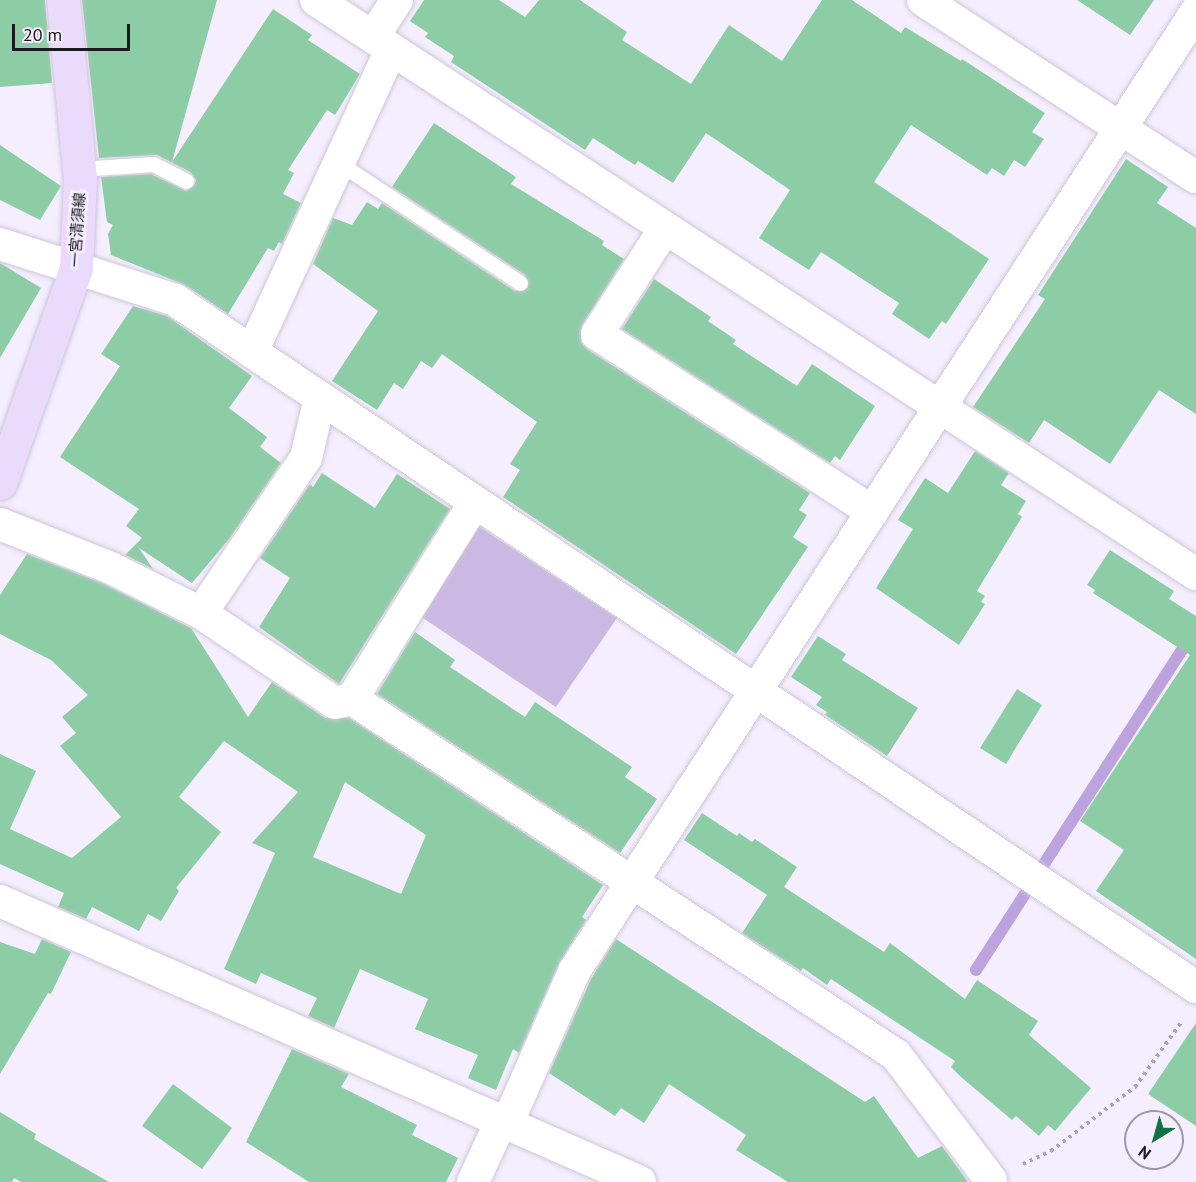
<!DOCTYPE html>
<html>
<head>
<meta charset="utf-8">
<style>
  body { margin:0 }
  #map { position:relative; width:1196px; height:1182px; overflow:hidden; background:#f5eefe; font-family:"PT Sans","Noto Sans JP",sans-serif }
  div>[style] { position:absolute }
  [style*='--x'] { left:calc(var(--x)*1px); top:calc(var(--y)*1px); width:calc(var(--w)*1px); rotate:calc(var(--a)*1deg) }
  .green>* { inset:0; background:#cbb8e3 }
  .stream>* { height:12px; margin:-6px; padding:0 6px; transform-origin:6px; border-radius:6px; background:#bda3dd }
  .building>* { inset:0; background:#8dcda5 }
  .path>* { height:4px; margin-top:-2px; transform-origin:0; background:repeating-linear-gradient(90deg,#a8a3b0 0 3px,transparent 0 7.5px) }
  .roads { filter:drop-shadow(0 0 2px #cec6d9) drop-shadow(0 0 2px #cec6d9) }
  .service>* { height:15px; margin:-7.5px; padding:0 7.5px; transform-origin:7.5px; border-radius:7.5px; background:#fff }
  .minor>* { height:32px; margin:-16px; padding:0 16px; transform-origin:16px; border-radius:16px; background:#fff }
  .secondary>* { height:33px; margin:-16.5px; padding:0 16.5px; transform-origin:16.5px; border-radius:16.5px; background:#eadafb }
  span { translate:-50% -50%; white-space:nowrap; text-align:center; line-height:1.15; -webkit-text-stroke:6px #f5eefe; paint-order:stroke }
  .street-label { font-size:15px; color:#1b181f }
  .north { position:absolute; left:1124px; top:1110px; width:60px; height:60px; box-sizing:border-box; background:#f5eefe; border:2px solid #9e98a5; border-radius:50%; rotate:217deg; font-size:16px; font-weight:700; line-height:24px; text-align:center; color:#1b181f }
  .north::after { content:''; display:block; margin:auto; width:21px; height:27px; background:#136f44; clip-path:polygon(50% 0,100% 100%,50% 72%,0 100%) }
  .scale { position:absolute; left:12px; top:24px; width:118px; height:27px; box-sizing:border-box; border:3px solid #1b181f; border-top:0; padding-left:8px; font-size:18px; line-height:21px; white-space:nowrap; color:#1b181f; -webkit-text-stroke:4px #f5eefe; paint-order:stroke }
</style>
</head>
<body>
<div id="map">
  <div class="green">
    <div style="clip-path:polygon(471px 521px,617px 618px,556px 707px,414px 612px)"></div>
  </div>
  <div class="stream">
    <div style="--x:1044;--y:864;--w:281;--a:-57.2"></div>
    <div style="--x:976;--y:970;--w:90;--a:-57.2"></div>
  </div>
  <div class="building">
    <div style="clip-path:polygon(0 0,45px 0,52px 83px,0 87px)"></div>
    <div style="clip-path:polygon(82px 0,217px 0,172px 162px,273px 9px,312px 35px,308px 40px,360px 74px,335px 115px,327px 110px,288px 170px,294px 173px,283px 194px,301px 203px,282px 244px,279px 242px,274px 251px,268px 248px,228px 314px,185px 285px,111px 255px,108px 234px,113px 225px,107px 222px,101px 177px,151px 174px,186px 191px,194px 186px,196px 180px,190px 172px,157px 155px,99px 158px)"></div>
    <div style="clip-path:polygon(424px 0,499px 0,525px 17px,539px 0,580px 0,627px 32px,622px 40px,691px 84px,729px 25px,782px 61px,822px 0,852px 0,901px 33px,905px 27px,961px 61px,962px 59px,1045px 113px,1032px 132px,1044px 139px,1025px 167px,1014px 160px,1004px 176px,992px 168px,987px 175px,911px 125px,874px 182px,989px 259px,946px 324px,942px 321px,929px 339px,892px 314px,899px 303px,821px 252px,809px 270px,759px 238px,790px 190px,706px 133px,673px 183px,638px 161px,635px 165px,593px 138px,585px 150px,451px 62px,454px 56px,425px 37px,428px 33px,410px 21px)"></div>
    <div style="clip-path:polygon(1077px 0,1154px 0,1130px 35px)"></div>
    <div style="clip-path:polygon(434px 123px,516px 177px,511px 184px,604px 241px,602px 245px,624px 259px,582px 325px,581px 342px,587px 349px,810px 493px,799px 510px,807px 515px,793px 537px,808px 547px,736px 654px,503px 497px,520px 470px,510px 464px,537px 422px,442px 354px,432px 368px,421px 361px,403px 389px,394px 383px,377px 410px,332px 381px,378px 311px,313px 264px,333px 218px,352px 225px,367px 202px,378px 209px,382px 203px,515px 291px,528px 288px,525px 275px,392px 187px)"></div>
    <div style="clip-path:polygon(0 145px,61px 186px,40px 220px,0 200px)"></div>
    <div style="clip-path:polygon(1126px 159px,1168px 187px,1157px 203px,1196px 228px,1196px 414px,1159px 390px,1110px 464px,1044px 420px,1029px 443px,973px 407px,1045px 299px,1038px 295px)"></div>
    <div style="clip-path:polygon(0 263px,41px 288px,0 358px)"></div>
    <div style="clip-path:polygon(654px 279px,711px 317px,708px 321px,736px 340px,733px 344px,797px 386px,812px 364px,875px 406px,840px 460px,835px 456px,830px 463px,622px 329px)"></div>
    <div style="clip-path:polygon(133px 306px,167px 316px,252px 376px,229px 408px,267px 437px,260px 447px,281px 463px,230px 538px,192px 583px,139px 548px,153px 569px,125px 555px,142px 538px,126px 526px,139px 509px,60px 457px,120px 366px,101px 354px)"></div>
    <div style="clip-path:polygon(975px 451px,1009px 473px,1001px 485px,1026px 501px,1018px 514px,1022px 517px,977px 591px,985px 596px,981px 602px,985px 604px,959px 645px,876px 588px,913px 529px,898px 520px,925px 478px,948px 493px)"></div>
    <div style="clip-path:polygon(322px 473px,375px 508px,397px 474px,450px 509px,339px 684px,259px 627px,290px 578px,260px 558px,310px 484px,313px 487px)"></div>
    <div style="clip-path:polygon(1110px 550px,1174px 591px,1169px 599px,1196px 616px,1196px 959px,1096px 891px,1124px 850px,1080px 821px,1190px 655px,1093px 593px,1095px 590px,1087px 585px)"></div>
    <div style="clip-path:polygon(evenodd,27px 554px,104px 584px,191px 628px,248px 717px,272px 682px,325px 718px,349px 718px,603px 885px,582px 917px,586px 920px,559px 963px,519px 1053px,513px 1049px,496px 1090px,468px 1078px,478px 1055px,415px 1029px,428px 999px,360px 969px,334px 1028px,308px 1016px,317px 998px,261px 973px,256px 984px,224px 969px,275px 853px,252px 843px,298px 792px,224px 741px,179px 797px,221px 832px,176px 888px,179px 891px,161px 921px,148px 914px,139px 931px,92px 907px,86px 919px,58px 907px,64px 893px,0 864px,0 754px,36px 771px,10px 829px,72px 858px,121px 817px,60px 746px,76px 733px,62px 717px,88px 695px,51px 660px,0 634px,0 595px,27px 554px,345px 782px,426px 835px,401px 894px,313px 857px,345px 782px)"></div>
    <div style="clip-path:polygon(415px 632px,455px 660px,450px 667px,525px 717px,535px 702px,632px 767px,625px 777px,657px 799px,620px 853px,377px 694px)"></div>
    <div style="clip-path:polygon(818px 636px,846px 654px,842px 660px,918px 708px,887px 756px,825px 715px,827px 712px,816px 705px,822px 697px,791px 677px)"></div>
    <div style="clip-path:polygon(1017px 689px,1042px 705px,1006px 764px,980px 748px)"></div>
    <div style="clip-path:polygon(702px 813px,737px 836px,739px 833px,752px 842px,755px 839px,797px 867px,784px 887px,884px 952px,890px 943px,965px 999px,977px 980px,1038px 1021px,1029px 1035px,1091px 1088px,1055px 1131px,1048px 1125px,1039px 1136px,1016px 1116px,1012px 1120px,961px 1077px,951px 1067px,955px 1061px,831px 979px,827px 985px,803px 968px,801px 971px,742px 933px,767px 895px,684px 840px)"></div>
    <div style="clip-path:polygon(42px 939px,71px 952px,51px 994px,48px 993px,0 1074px,0 942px,35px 954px)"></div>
    <div style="clip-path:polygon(616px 939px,865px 1102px,874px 1096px,918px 1158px,942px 1146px,968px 1182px,788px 1182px,736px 1150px,746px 1135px,669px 1084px,644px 1123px,621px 1108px,615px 1116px,549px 1073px,591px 979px)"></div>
    <div style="clip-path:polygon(1196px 1023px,1196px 1126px,1148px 1094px)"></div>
    <div style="clip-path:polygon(292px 1049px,349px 1074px,341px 1087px,417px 1125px,412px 1135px,458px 1158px,446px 1182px,309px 1182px,246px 1142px)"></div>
    <div style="clip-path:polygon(173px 1084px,232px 1128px,202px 1169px,142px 1126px)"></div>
    <div style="clip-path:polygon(0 1112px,36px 1134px,34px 1139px,109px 1182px,21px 1182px,14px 1178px,12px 1182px,0 1182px)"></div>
  </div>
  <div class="path">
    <div style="--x:1023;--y:1164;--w:31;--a:-25"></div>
    <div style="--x:1051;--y:1151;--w:106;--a:-37.3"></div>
    <div style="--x:1135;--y:1087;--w:81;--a:-54.5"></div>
  </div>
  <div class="roads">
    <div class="service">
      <div style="--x:339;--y:163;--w:217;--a:33.5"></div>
      <div style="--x:79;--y:169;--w:74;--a:-3.9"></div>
      <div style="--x:153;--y:164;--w:37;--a:27"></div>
    </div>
    <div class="minor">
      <div style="--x:316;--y:0;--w:1051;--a:33.12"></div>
      <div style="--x:923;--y:0;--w:325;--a:33"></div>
      <div style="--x:373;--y:37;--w:44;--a:-57"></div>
      <div style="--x:665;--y:228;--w:126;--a:122.7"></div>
      <div style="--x:597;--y:334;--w:328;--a:32.8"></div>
      <div style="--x:0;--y:244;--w:184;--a:17.7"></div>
      <div style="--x:175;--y:300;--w:1231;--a:33.94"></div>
      <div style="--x:252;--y:352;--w:332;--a:-65.3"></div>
      <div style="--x:0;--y:524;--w:119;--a:21.6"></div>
      <div style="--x:111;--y:568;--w:101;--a:26.6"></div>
      <div style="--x:201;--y:613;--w:161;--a:33.9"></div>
      <div style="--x:335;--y:703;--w:17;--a:-13"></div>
      <div style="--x:352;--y:699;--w:650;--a:33.2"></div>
      <div style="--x:896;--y:1055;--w:157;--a:52.8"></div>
      <div style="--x:201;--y:613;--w:187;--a:-55.9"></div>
      <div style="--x:306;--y:458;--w:62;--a:-76.9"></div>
      <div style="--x:352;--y:699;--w:232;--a:-58"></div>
      <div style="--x:0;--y:901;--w:699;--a:23.7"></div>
      <div style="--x:507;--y:1124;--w:168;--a:-66.2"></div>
      <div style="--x:575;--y:970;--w:1142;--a:-57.05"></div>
      <div style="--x:473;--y:1182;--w:67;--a:-65.3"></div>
    </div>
    <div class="secondary">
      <div style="--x:0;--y:483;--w:228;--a:-70.5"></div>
      <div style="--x:76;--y:268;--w:89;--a:-87.4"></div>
      <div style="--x:80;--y:179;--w:180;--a:-95.4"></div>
    </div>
  </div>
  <div class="street-label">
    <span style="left:77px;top:230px;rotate:-86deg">一宮清須線</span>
  </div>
  <div class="north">N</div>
  <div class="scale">20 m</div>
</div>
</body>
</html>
